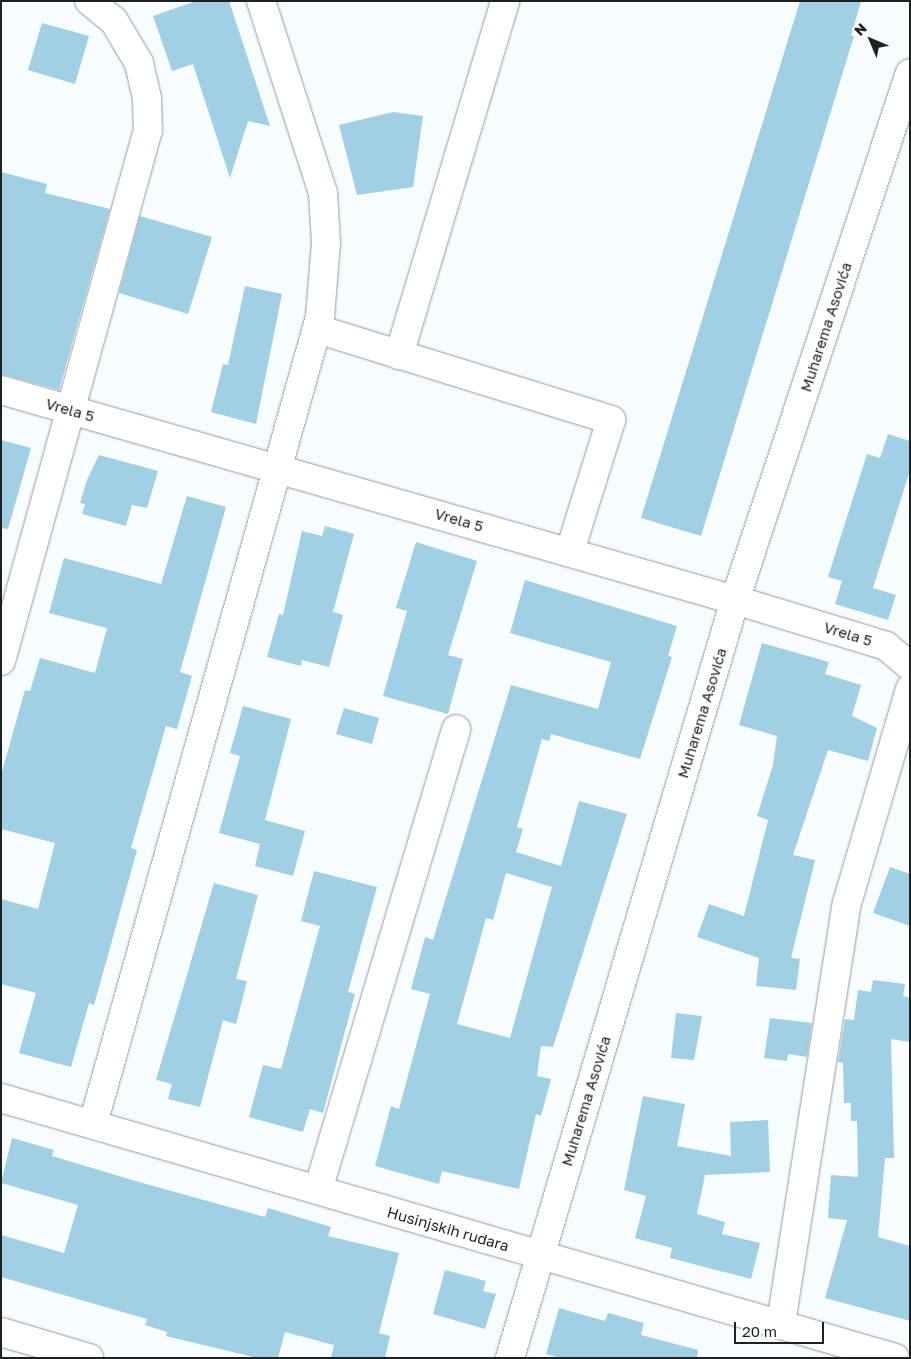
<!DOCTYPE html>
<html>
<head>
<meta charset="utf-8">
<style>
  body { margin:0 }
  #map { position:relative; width:911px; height:1359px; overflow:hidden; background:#f7fcfe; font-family:"Golos Text",sans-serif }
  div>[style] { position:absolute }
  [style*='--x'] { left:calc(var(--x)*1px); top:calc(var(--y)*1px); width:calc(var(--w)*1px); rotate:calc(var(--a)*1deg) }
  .building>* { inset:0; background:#a1cfe4 }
  .roads { filter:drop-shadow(0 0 1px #939b9f) drop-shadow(0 0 1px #939b9f) }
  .minor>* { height:28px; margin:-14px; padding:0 14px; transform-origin:14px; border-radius:14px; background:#fff }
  span { translate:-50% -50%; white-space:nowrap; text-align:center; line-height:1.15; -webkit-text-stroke:4px #fff; paint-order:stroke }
  .street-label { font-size:15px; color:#1e2122 }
  .frame { position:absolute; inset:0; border:2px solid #1e2122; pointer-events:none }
  .north { position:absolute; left:846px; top:15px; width:50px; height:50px; -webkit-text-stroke:4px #fff; paint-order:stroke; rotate:315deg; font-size:14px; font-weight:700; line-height:20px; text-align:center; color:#1e2122 }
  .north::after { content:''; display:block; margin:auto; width:18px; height:22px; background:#1e2122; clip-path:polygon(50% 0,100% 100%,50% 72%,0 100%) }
  .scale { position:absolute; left:734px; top:1322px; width:90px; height:22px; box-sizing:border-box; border:2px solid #1e2122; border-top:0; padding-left:6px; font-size:15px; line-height:18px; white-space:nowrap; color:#1e2122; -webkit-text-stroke:4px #fff; paint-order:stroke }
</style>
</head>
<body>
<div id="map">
  <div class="building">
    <div style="clip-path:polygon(196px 1px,229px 1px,270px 126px,248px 121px,230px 178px,193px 64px,172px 71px,153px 16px)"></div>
    <div style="clip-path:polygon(800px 1px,861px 1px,851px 36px,854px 36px,701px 536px,641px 518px)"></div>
    <div style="clip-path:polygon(42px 23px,89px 36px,75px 84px,28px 70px)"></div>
    <div style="clip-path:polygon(393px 112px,423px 116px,413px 187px,357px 195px,339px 125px)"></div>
    <div style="clip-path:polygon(1px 172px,47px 184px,45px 193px,110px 209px,59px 390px,1px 374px)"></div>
    <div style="clip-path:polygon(140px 216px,212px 237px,188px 314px,119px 293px)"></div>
    <div style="clip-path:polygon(245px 286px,282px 294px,256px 424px,211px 412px,223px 364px,228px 365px)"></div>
    <div style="clip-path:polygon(888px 434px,910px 441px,910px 470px,873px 588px,896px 595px,888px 620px,835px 604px,842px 581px,828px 577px,867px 454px,880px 458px)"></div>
    <div style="clip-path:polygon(1px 440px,31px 448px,8px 529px,1px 528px)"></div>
    <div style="clip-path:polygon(99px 455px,158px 471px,147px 508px,132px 505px,126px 526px,82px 514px,85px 504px,80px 503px,87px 480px)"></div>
    <div style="clip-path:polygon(187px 496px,226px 507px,180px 672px,192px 676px,177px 729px,166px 726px,131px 848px,137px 850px,113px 937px,94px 1005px,89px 1003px,71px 1067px,19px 1053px,36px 993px,1px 984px,1px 899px,38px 909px,55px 843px,1px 829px,1px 775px,25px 690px,30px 691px,40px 658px,95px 673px,107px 628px,49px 613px,64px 558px,161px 584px)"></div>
    <div style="clip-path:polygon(325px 526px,354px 534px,333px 612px,343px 615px,329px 667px,302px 660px,301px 666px,267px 657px,279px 614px,283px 615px,302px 531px,322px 536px)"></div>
    <div style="clip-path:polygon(416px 542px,477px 561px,448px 655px,463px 659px,448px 714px,383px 696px,407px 611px,396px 608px)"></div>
    <div style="clip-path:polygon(evenodd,525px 580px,677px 626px,668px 656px,672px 657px,640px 759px,551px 734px,549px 741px,542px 739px,517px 827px,523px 829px,516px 852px,561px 866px,579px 801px,627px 814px,553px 1047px,541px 1046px,537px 1076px,551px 1079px,541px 1116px,536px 1114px,519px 1189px,442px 1171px,439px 1184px,375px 1166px,391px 1106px,399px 1109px,430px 994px,411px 989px,425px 937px,433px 940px,511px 685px,598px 709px,611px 662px,510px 633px,525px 580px,506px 873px,552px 887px,510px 1038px,457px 1024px,486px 918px,493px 920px,506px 873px)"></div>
    <div style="clip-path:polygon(762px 643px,829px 662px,825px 674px,861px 685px,852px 716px,877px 728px,868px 761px,828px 750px,793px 855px,815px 860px,791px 958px,800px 959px,796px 990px,756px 986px,759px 958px,697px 937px,709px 904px,744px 916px,768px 820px,757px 816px,773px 765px,777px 736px,739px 725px)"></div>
    <div style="clip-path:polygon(243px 706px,291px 719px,265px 820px,305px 831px,293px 876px,255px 866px,260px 844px,219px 833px,240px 756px,230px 753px)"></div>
    <div style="clip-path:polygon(344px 708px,379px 718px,372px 744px,336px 734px)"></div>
    <div style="clip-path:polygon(890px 867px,910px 874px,910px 926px,873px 913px)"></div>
    <div style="clip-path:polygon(314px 871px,377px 887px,348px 992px,355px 994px,323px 1113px,310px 1109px,303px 1132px,249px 1117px,263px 1065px,281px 1069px,320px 926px,301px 921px)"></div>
    <div style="clip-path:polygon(214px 883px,258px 895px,236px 979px,247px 981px,236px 1024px,223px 1020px,200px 1107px,168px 1099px,172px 1084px,156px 1080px)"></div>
    <div style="clip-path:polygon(873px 980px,905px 984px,903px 996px,910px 998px,910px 1042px,891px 1039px,894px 1158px,885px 1158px,878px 1237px,910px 1246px,910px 1321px,825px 1298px,847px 1220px,828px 1218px,831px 1175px,858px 1177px,857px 1121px,851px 1121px,851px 1103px,844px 1103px,843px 1063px,838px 1062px,845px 1019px,854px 1020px,858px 990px,871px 992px)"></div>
    <div style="clip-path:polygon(676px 1013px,702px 1016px,694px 1060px,671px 1058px)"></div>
    <div style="clip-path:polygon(770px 1018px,812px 1023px,807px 1057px,788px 1054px,787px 1061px,764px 1058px)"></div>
    <div style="clip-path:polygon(643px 1096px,685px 1104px,677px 1146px,731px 1156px,730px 1122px,768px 1120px,770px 1172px,705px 1175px,697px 1214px,725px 1222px,722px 1234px,760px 1243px,751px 1279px,670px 1258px,672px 1248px,635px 1238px,646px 1196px,624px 1190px)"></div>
    <div style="clip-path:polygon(12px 1138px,54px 1150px,52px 1156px,139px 1182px,265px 1217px,268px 1208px,331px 1227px,328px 1236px,399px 1253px,379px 1333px,390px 1336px,385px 1358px,331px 1358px,334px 1345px,285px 1332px,278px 1358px,257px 1358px,166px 1336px,167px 1332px,145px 1325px,147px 1319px,1px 1277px,1px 1235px,64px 1253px,78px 1205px,1px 1183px)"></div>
    <div style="clip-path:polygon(445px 1270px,486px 1281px,483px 1291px,496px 1294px,485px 1329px,433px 1314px)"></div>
    <div style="clip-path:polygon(559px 1308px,605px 1321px,608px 1313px,644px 1323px,641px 1335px,698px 1350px,697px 1358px,560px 1358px,546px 1354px)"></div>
  </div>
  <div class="roads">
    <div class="minor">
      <div style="--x:317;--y:329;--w:308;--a:17.2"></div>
      <div style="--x:611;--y:420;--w:137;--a:107.4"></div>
      <div style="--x:399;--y:355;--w:370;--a:-73.3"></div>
      <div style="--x:1;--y:390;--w:763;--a:15.97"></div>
      <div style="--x:735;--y:600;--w:158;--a:16.9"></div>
      <div style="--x:886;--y:646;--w:31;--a:40"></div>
      <div style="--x:1;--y:661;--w:551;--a:-74.53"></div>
      <div style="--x:148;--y:130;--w:32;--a:-92"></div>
      <div style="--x:147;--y:98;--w:36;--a:-103"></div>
      <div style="--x:139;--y:63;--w:49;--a:-120.8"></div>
      <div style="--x:114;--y:21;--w:32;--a:-141"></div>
      <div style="--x:1;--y:1098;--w:931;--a:16.22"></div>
      <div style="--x:93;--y:1124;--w:838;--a:-74.29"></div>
      <div style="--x:320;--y:317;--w:74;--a:-85.4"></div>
      <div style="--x:326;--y:243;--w:50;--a:-93.4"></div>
      <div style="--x:323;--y:193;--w:202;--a:-107.9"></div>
      <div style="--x:318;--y:1190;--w:481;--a:-73.3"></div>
      <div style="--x:781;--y:1323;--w:425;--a:-81.1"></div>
      <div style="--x:847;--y:903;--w:223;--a:-73.6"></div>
      <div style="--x:1;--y:1332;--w:92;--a:16.5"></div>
      <div style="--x:510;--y:1358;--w:791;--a:-73.47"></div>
      <div style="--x:735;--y:600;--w:555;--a:-71.63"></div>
    </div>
  </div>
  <div class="street-label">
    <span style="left:826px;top:327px;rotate:-72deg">Muharema Asovića</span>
    <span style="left:70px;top:410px;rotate:16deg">Vrela 5</span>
    <span style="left:459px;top:520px;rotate:16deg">Vrela 5</span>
    <span style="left:848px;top:634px;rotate:17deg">Vrela 5</span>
    <span style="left:702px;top:713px;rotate:-73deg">Muharema Asovića</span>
    <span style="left:586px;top:1101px;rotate:-73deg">Muharema Asovića</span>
    <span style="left:448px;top:1229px;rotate:16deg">Husinjskih rudara</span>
  </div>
  <div class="frame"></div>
  <div class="north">N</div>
  <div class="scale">20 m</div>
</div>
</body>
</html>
